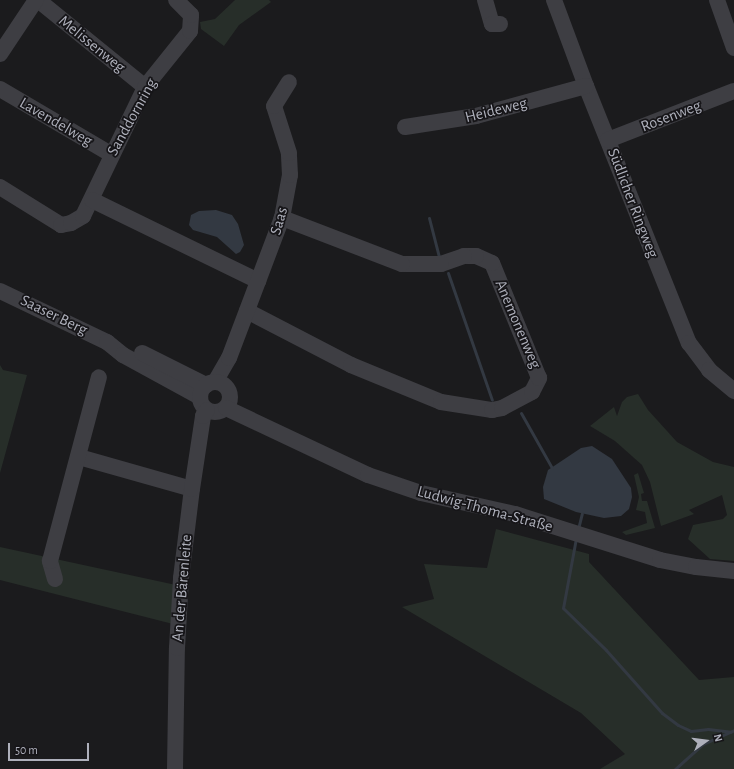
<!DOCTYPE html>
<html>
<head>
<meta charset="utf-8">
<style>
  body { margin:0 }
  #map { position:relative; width:734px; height:769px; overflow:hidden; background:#1b1b1d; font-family:"Alegreya Sans",sans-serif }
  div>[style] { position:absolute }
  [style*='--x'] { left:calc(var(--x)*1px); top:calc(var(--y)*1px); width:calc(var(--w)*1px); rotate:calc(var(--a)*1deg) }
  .green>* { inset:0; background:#272e29 }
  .water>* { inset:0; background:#333942 }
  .stream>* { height:3px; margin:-1.5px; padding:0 1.5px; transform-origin:1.5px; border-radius:1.5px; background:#333942 }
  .minor>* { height:16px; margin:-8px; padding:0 8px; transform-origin:8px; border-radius:8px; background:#3e3e43 }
  .minor>.ring { margin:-8px; padding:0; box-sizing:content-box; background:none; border:16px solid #3e3e43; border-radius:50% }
  span { translate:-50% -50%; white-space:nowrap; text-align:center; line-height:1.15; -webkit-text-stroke:3.5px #161518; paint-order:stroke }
  .street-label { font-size:16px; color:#aeb0bb }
  .north { position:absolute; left:686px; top:721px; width:40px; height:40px; -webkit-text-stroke:3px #161518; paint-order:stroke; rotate:76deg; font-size:11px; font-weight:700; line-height:16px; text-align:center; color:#aeb0bb }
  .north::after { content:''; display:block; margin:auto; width:14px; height:18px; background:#aeb0bb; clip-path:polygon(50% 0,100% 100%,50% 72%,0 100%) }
  .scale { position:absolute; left:8px; top:743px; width:81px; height:18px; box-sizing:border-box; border:2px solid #aeb0bb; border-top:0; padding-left:5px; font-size:12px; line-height:14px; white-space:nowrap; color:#aeb0bb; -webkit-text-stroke:3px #161518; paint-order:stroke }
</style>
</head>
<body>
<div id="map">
  <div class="green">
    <div style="clip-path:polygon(235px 0,269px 0,271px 2px,239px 25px,224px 46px,201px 29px,200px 22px,215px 19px)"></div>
    <div style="clip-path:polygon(0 365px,3px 370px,27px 375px,0 473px)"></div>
    <div style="clip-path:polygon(638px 394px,648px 410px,677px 442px,713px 462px,734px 467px,734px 561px,710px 559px,688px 539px,693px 525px,723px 519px,727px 515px,722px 495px,689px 510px,694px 514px,661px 526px,650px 482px,642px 465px,615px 441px,590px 426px,614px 407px,617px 416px,622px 402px,627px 397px)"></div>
    <div style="clip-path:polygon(638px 473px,644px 493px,641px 494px,642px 501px,647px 501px,655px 528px,626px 535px,622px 532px,647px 523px,645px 512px,636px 510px,639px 497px,634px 475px)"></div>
    <div style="clip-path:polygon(496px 529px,589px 554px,589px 562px,699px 680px,734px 677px,734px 769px,600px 769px,625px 754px,581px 713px,402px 607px,434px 599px,424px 564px,487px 568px)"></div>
    <div style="clip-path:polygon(0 547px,176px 585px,173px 624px,0 580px)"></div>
  </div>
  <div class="water">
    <div style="clip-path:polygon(216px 210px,232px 215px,238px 224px,244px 245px,240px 252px,236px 254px,217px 237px,193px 230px,189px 225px,191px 215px,199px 211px)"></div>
    <div style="clip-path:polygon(592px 446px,612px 459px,631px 488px,632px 497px,629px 509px,621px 516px,604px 518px,576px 512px,544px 499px,543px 487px,548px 470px,581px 448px)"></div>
  </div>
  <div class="stream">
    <div style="--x:429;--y:218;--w:40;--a:75.6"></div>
    <div style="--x:448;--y:273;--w:134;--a:70.9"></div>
    <div style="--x:521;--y:413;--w:63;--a:60.6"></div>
    <div style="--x:578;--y:529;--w:16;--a:-76"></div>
    <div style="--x:576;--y:538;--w:71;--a:100.5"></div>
    <div style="--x:563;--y:608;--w:60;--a:44.3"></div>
    <div style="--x:606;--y:650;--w:84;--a:48.4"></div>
    <div style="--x:662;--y:713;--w:20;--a:37"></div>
    <div style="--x:678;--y:725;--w:14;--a:25"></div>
    <div style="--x:691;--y:731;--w:17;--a:-7"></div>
    <div style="--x:708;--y:729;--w:23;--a:7"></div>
    <div style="--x:675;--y:769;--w:38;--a:-42"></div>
    <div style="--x:703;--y:744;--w:34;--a:-24"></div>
  </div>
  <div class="minor">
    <div style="--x:38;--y:0;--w:138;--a:39.1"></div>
    <div style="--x:485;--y:0;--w:25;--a:74"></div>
    <div style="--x:492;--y:24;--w:8;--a:0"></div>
    <div style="--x:554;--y:0;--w:92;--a:69.6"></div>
    <div style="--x:586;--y:86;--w:277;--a:68.2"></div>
    <div style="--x:689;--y:343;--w:34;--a:53"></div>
    <div style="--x:709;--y:370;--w:33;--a:40"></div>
    <div style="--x:717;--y:0;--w:51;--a:70.5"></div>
    <div style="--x:0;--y:54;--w:65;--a:-56.3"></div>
    <div style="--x:0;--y:89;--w:129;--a:30.4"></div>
    <div style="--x:405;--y:127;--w:72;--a:-8.8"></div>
    <div style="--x:476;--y:116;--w:114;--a:-15.3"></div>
    <div style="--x:608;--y:140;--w:135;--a:-21.3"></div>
    <div style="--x:0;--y:187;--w:72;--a:31.9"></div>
    <div style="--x:61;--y:225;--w:10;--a:-11"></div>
    <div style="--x:71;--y:223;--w:14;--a:-30"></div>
    <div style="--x:83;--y:216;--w:143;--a:-64.3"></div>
    <div style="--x:145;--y:87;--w:72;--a:-51.2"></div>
    <div style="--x:190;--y:31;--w:16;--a:-86"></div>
    <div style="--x:191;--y:15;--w:21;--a:-135"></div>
    <div style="--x:92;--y:200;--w:185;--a:26"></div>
    <div style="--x:0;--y:291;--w:119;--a:25.5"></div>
    <div style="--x:107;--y:342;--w:21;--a:39"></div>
    <div style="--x:123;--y:355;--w:88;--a:28.6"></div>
    <div style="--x:247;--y:311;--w:117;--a:27.4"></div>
    <div style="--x:351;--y:365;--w:97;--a:22.3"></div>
    <div style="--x:441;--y:402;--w:52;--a:8.9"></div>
    <div style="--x:492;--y:410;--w:10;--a:-11"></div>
    <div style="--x:502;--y:408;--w:34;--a:-28"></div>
    <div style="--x:532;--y:392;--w:16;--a:-63"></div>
    <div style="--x:539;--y:378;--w:124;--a:-112.2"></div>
    <div style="--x:492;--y:263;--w:17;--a:-156"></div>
    <div style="--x:476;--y:256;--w:12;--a:180"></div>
    <div style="--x:464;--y:256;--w:24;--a:161"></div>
    <div style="--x:441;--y:264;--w:39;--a:180"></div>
    <div style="--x:402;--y:264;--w:129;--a:-159"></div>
    <div style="--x:142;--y:353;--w:72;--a:26.6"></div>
    <div style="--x:215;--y:382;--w:28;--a:-60"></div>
    <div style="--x:229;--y:358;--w:150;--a:-69.3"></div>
    <div style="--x:282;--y:218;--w:44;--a:-79.5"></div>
    <div style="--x:290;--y:175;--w:22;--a:-93"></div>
    <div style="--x:289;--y:153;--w:49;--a:-107.7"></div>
    <div style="--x:274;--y:106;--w:28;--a:-58"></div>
    <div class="ring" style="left:200px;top:382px;width:14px;height:14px"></div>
    <div style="--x:226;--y:408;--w:157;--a:25.3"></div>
    <div style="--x:368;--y:475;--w:56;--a:18.8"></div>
    <div style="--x:421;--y:493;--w:96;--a:12.6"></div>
    <div style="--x:515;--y:514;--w:152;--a:17.6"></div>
    <div style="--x:660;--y:560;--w:37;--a:11"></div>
    <div style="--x:696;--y:567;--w:38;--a:6"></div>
    <div style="--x:79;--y:457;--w:117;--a:15.8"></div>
    <div style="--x:55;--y:579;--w:19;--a:-106"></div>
    <div style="--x:50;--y:561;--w:190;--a:-75.1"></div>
    <div style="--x:175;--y:769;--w:121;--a:-89.1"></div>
    <div style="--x:177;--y:648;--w:70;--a:-86.7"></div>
    <div style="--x:181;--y:578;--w:90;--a:-83"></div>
    <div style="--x:192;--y:489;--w:74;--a:-81.4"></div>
    <div style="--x:203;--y:416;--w:7;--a:-56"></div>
  </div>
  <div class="street-label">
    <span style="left:92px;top:44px;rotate:39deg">Melissenweg</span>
    <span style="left:496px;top:110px;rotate:-14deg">Heideweg</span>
    <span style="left:671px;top:116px;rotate:-21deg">Rosenweg</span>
    <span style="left:132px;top:117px;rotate:-61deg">Sanddornring</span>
    <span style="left:56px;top:122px;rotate:30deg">Lavendelweg</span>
    <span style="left:633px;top:203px;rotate:69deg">Südlicher Ringweg</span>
    <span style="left:279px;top:221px;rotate:-74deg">Saas</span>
    <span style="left:54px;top:315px;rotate:26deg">Saaser Berg</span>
    <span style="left:518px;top:324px;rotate:67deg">Anemonenweg</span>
    <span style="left:485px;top:509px;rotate:15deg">Ludwig-Thoma-Straße</span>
    <span style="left:182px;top:588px;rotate:-85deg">An der Bärenleite</span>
  </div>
  <div class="north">N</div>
  <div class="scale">50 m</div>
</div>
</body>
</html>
